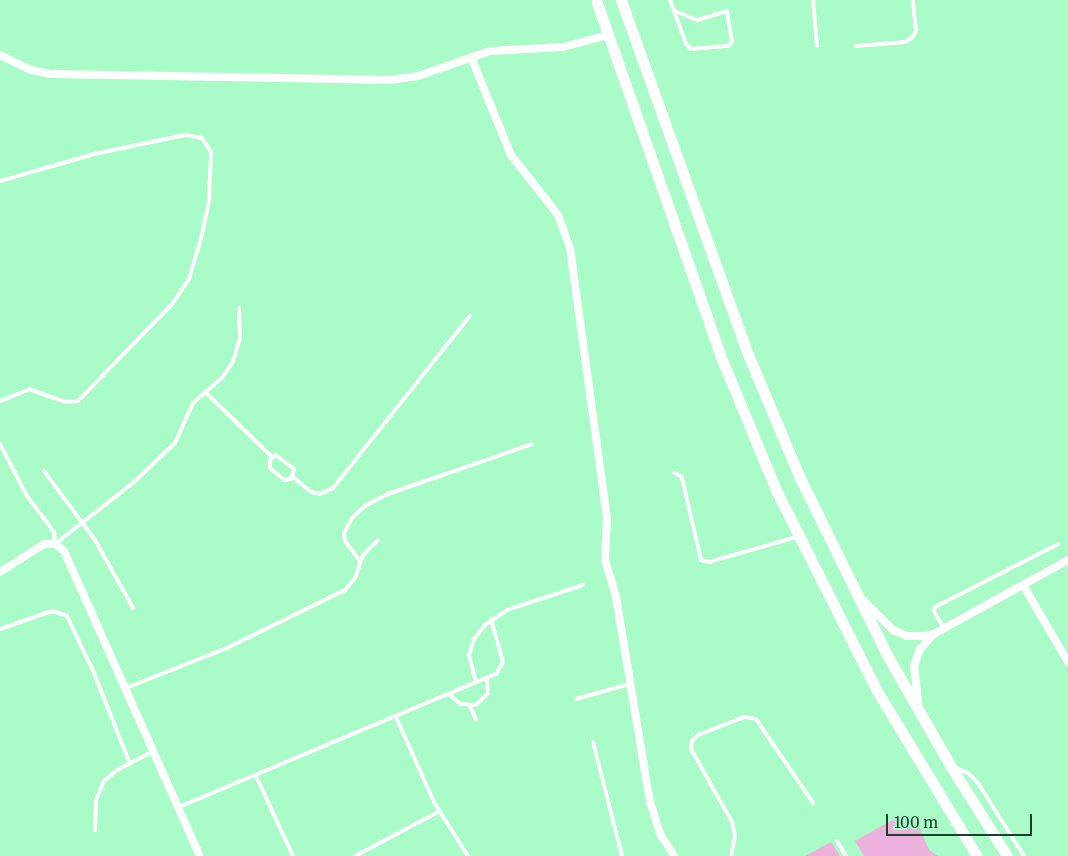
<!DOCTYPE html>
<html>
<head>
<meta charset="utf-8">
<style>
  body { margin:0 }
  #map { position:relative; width:1068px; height:856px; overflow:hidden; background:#a9fbc8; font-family:Merriweather,serif }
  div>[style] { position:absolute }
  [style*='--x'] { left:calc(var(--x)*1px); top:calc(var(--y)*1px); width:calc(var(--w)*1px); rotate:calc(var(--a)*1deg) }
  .green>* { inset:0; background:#ecb1dc }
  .lane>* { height:4px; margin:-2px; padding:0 2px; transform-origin:2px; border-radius:2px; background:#fff }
  .street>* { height:8px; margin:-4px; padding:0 4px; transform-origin:4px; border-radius:4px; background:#fff }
  .secondary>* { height:11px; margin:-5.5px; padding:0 5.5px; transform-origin:5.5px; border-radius:5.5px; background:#fff }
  span { translate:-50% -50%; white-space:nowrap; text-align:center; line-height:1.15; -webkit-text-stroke:4px #a9fbc8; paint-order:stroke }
  .scale { position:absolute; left:886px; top:814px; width:146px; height:22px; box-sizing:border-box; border:2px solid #1d3f2b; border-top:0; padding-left:6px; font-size:15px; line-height:18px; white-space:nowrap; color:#1d3f2b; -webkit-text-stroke:4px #a9fbc8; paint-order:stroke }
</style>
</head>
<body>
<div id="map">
  <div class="green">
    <div style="clip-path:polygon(901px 815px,918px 824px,929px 850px,938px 856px,864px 856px,855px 841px)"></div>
    <div style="clip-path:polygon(831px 842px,840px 856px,805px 856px)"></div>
  </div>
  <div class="lane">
    <div style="--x:670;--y:0;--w:47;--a:70"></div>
    <div style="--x:686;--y:44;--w:7;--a:45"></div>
    <div style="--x:691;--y:49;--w:37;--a:-5"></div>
    <div style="--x:728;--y:46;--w:6;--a:-45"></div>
    <div style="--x:732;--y:42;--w:31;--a:-99"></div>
    <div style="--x:727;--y:11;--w:31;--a:163"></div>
    <div style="--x:697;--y:20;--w:24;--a:-158"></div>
    <div style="--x:813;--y:0;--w:46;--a:85"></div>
    <div style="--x:856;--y:46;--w:49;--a:-4.7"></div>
    <div style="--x:905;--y:42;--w:8;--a:-30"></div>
    <div style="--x:912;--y:38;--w:8;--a:-60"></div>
    <div style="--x:916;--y:31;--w:31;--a:-96"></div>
    <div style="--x:0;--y:181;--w:98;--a:-16"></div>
    <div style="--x:94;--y:154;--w:93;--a:-11.8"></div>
    <div style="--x:185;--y:135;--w:17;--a:10"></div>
    <div style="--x:202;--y:138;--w:17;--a:57"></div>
    <div style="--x:211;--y:152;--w:49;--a:92.3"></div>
    <div style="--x:209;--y:201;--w:35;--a:102"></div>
    <div style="--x:202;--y:235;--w:46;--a:106.5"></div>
    <div style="--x:189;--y:279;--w:30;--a:124"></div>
    <div style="--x:172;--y:304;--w:135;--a:134.1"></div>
    <div style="--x:78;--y:401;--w:13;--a:176"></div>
    <div style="--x:65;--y:402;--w:37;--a:-160"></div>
    <div style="--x:30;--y:389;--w:32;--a:158"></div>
    <div style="--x:205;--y:392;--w:93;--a:44.1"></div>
    <div style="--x:0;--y:444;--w:59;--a:62.6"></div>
    <div style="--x:27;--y:496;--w:45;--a:53.1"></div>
    <div style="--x:54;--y:532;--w:12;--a:85"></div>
    <div style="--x:276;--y:455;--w:23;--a:38"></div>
    <div style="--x:294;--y:469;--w:10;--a:107"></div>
    <div style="--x:291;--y:479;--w:7;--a:172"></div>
    <div style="--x:284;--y:480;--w:18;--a:-139"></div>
    <div style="--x:270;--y:468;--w:8;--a:-90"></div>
    <div style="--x:270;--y:460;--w:8;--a:-40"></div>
    <div style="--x:44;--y:471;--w:86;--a:53.5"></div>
    <div style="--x:95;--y:540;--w:78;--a:60.8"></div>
    <div style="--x:674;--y:473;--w:8;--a:23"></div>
    <div style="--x:681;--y:476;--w:6;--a:72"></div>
    <div style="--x:683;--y:482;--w:80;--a:77"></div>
    <div style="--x:701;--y:560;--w:8;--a:14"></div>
    <div style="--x:709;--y:562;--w:91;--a:-16"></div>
    <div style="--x:293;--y:477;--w:23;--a:40"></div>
    <div style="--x:311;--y:492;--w:9;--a:13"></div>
    <div style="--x:320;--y:494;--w:14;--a:-25"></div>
    <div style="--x:333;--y:488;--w:220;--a:-51.5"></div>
    <div style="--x:55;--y:544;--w:100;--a:-38.1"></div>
    <div style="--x:134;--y:482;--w:57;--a:-43.6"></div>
    <div style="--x:175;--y:443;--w:44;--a:-65.8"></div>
    <div style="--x:193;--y:403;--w:37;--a:-41"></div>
    <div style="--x:221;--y:379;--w:21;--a:-55"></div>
    <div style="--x:233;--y:362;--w:26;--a:-74"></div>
    <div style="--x:240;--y:337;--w:29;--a:-92"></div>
    <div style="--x:360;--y:561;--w:25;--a:-127"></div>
    <div style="--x:345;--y:541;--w:8;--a:-97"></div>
    <div style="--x:344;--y:533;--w:17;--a:-62"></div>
    <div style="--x:352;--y:518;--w:18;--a:-43"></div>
    <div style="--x:365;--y:506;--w:26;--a:-28"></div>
    <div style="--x:388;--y:494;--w:152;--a:-19.1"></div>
    <div style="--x:0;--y:629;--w:55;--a:-19.1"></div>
    <div style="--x:52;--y:611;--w:16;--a:18"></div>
    <div style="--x:67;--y:616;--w:63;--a:64.7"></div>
    <div style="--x:94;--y:673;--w:98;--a:68.4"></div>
    <div style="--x:944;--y:629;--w:21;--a:-119"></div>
    <div style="--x:934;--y:611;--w:4;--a:-76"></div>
    <div style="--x:935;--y:607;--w:138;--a:-27.1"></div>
    <div style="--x:476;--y:682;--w:28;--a:-105"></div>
    <div style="--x:469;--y:655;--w:17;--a:-73"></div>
    <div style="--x:474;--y:639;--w:18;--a:-52"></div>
    <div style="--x:485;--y:625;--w:27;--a:-34"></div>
    <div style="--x:507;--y:610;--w:80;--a:-18.2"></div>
    <div style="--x:126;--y:688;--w:109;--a:-21.6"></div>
    <div style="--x:227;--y:648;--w:131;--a:-26.2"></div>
    <div style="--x:345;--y:590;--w:16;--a:-50"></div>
    <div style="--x:355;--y:578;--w:24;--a:-71"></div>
    <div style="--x:363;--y:555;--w:21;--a:-45"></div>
    <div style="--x:449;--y:694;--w:15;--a:42"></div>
    <div style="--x:460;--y:704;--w:16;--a:4"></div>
    <div style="--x:476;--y:705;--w:17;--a:-45"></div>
    <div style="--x:488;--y:693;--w:15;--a:-94"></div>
    <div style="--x:576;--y:699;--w:56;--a:-15.5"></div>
    <div style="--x:470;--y:706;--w:15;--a:67"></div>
    <div style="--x:396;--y:717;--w:95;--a:65.9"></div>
    <div style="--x:435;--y:804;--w:62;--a:57.6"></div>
    <div style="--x:593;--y:742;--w:118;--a:75.7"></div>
    <div style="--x:955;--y:767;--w:14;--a:25"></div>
    <div style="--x:968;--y:773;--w:14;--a:45"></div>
    <div style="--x:978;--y:783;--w:86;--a:57.8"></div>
    <div style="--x:256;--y:776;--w:88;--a:65.2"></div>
    <div style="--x:179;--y:807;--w:344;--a:-22.8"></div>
    <div style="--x:496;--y:674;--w:14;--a:-60"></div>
    <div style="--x:503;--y:662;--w:45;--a:-105.6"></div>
    <div style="--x:95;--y:830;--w:30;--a:-88"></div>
    <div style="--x:96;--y:800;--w:21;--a:-67"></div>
    <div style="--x:104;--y:781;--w:17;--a:-40"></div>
    <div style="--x:117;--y:770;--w:42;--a:-27.2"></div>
    <div style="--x:837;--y:841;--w:17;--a:59"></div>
    <div style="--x:355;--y:856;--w:94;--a:-27.9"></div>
    <div style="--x:731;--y:856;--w:20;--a:-79"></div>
    <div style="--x:735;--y:836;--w:14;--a:-102"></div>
    <div style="--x:732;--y:822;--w:84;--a:-119.3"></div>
    <div style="--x:691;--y:749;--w:8;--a:-83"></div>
    <div style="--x:692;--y:741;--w:8;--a:-45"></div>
    <div style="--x:698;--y:735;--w:49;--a:-21.4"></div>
    <div style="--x:744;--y:717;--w:12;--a:9"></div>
    <div style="--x:756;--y:719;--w:102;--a:55.8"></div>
  </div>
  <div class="street">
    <div style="--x:0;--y:55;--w:34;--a:26"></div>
    <div style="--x:31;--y:70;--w:19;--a:12"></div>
    <div style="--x:50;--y:74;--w:340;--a:1"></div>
    <div style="--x:390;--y:80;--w:28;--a:-8"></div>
    <div style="--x:418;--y:76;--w:76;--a:-19.1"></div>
    <div style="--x:490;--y:51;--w:73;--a:-3.1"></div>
    <div style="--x:563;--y:47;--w:48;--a:-14.6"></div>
    <div style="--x:471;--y:57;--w:106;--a:67.8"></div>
    <div style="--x:511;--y:155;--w:76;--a:51.9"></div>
    <div style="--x:558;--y:215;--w:35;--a:70"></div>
    <div style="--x:570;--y:248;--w:273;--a:82.2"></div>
    <div style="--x:607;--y:518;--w:42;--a:92.7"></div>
    <div style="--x:605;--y:560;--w:39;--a:73"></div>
    <div style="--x:616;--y:597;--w:208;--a:80.6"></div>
    <div style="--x:650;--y:802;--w:35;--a:72"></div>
    <div style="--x:661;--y:835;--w:25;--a:58"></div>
    <div style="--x:0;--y:572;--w:52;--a:-32.5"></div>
    <div style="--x:44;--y:544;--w:11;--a:0"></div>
    <div style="--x:55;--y:544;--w:11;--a:38"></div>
    <div style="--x:64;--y:551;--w:334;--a:66"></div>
    <div style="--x:1023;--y:585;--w:89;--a:59.7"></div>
    <div style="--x:862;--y:599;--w:44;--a:45"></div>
    <div style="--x:893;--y:630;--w:15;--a:23"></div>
    <div style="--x:907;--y:636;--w:15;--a:0"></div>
    <div style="--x:922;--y:636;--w:12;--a:-9"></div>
    <div style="--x:934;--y:634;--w:153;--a:-28.9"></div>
    <div style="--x:919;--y:709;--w:43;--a:-96.6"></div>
    <div style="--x:914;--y:666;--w:18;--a:-71"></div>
    <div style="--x:920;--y:649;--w:21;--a:-47"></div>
  </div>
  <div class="secondary">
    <div style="--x:596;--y:0;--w:384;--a:70.7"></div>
    <div style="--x:723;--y:362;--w:139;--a:67.5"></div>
    <div style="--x:776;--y:490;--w:225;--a:63.3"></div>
    <div style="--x:877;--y:691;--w:193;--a:58.8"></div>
    <div style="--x:621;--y:0;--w:374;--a:70.3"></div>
    <div style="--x:747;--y:352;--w:137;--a:67.2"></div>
    <div style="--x:800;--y:478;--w:197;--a:63.8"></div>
    <div style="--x:887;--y:655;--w:127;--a:60.2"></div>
    <div style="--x:950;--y:765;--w:107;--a:57.9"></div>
  </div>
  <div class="scale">100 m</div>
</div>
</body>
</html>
